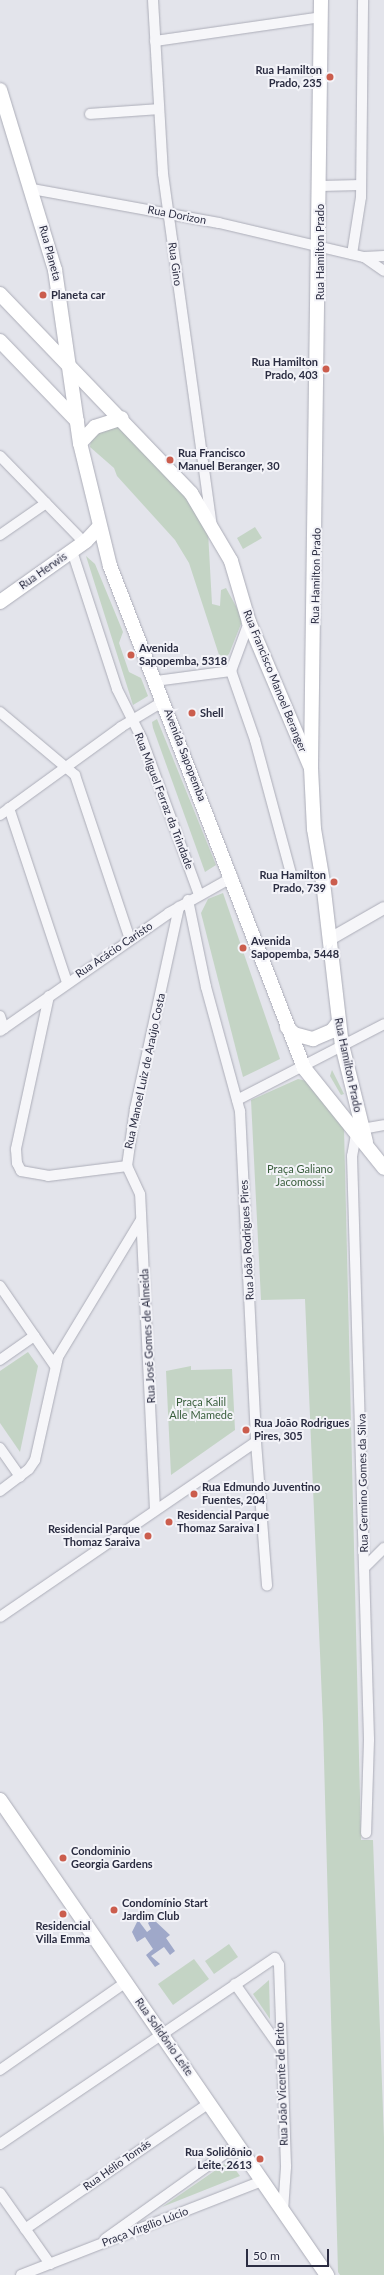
<!DOCTYPE html>
<html>
<head>
<meta charset="utf-8">
<style>
  body { margin:0 }
  #map { position:relative; width:384px; height:2275px; overflow:hidden; background:#e3e4eb; font-family:Lato,sans-serif }
  div>[style] { position:absolute }
  [style*='--x'] { left:calc(var(--x)*1px); top:calc(var(--y)*1px); width:calc(var(--w)*1px); rotate:calc(var(--a)*1deg) }
  .green>* { inset:0; background:#c4d4c5 }
  .water>* { inset:0; background:#9fa8c9 }
  .roads { filter:drop-shadow(0 0 1px #acadb8) drop-shadow(0 0 1px #acadb8) }
  .minor>* { height:10px; margin:-5px; padding:0 5px; transform-origin:5px; border-radius:5px; background:#f6f6f9 }
  .tertiary>* { height:12px; margin:-6px; padding:0 6px; transform-origin:6px; border-radius:6px; background:#f6f6f9 }
  .secondary>* { height:14px; margin:-7px; padding:0 7px; transform-origin:7px; border-radius:7px; background:#fff }
  .dots>* { width:11px; height:11px; translate:-50% -50%; box-sizing:border-box; border:2px solid #f3f3f8; border-radius:50% }
  span { translate:-50% -50%; white-space:nowrap; text-align:center; line-height:1.15; -webkit-text-stroke:4px #f3f3f8; paint-order:stroke }
  .poi-label { font-size:11px; color:#2b2d42; font-weight:700 }
  .right { translate:-100% -50%; text-align:right }
  .left { translate:0 -50%; text-align:left }
  .street-label { font-size:11px; color:#2b2d42 }
  .park-label { font-size:11px; color:#395e3c }
  .scale { position:absolute; left:246px; top:2249px; width:83px; height:18px; box-sizing:border-box; border:2px solid #2b2d42; border-top:0; padding-left:5px; font-size:12px; line-height:14px; white-space:nowrap; color:#2b2d42; -webkit-text-stroke:3px #f3f3f8; paint-order:stroke }
</style>
</head>
<body>
<div id="map">
  <div class="green">
    <div style="clip-path:polygon(110px 424px,122px 428px,178px 486px,208px 532px,212px 604px,220px 606px,221px 590px,226px 588px,243px 619px,229px 654px,221px 661px,189px 563px,175px 540px,117px 476px,114px 468px,90px 447px,91px 438px)"></div>
    <div style="clip-path:polygon(255px 527px,262px 538px,243px 549px,237px 538px)"></div>
    <div style="clip-path:polygon(86px 556px,95px 564px,123px 632px,119px 643px,129px 672px,141px 678px,148px 696px,133px 705px)"></div>
    <div style="clip-path:polygon(157px 719px,216px 865px,205px 872px,153px 728px,152px 722px)"></div>
    <div style="clip-path:polygon(223px 893px,280px 1059px,243px 1077px,201px 913px,208px 899px)"></div>
    <div style="clip-path:polygon(332px 1070px,344px 1094px,341px 1095px,330px 1076px)"></div>
    <div style="clip-path:polygon(298px 1079px,307px 1081px,344px 1128px,361px 1840px,373px 1840px,384px 2138px,384px 2275px,340px 2275px,338px 2272px,323px 1724px,305px 1299px,261px 1300px,251px 1100px)"></div>
    <div style="clip-path:polygon(28px 1352px,38px 1366px,20px 1452px,0 1423px,0 1371px)"></div>
    <div style="clip-path:polygon(191px 1366px,191px 1370px,232px 1369px,235px 1430px,171px 1475px,166px 1371px)"></div>
    <div style="clip-path:polygon(229px 1944px,238px 1957px,214px 1974px,205px 1961px)"></div>
    <div style="clip-path:polygon(194px 1959px,209px 1979px,173px 2005px,158px 1984px)"></div>
    <div style="clip-path:polygon(269px 1980px,270px 2019px,253px 1994px)"></div>
    <div style="clip-path:polygon(229px 2161px,240px 2176px,162px 2207px,165px 2205px)"></div>
  </div>
  <div class="water">
    <div style="clip-path:polygon(153px 1919px,170px 1935px,166px 1938px,175px 1951px,170px 1955px,164px 1947px,151px 1956px,160px 1964px,155px 1967px,146px 1955px,153px 1949px,145px 1937px,137px 1942px,132px 1932px,138px 1920px,147px 1932px,151px 1929px,148px 1923px)"></div>
  </div>
  <div class="roads">
    <div class="minor">
      <div style="--x:153;--y:0;--w:174;--a:86.7"></div>
      <div style="--x:163;--y:174;--w:354;--a:82.1"></div>
      <div style="--x:155;--y:41;--w:168;--a:-8.2"></div>
      <div style="--x:90;--y:114;--w:69;--a:-4.1"></div>
      <div style="--x:320;--y:186;--w:41;--a:-1.4"></div>
      <div style="--x:32;--y:189;--w:190;--a:10.3"></div>
      <div style="--x:219;--y:223;--w:149;--a:13.2"></div>
      <div style="--x:364;--y:257;--w:20;--a:-3"></div>
      <div style="--x:352;--y:254;--w:58;--a:-81"></div>
      <div style="--x:361;--y:197;--w:197;--a:-89.4"></div>
      <div style="--x:364;--y:257;--w:24;--a:35"></div>
      <div style="--x:0;--y:456;--w:120;--a:45.7"></div>
      <div style="--x:0;--y:535;--w:56;--a:-34.8"></div>
      <div style="--x:72;--y:551;--w:145;--a:71.9"></div>
      <div style="--x:117;--y:689;--w:56;--a:63.4"></div>
      <div style="--x:142;--y:739;--w:166;--a:69.9"></div>
      <div style="--x:231;--y:671;--w:73;--a:70.8"></div>
      <div style="--x:255;--y:740;--w:138;--a:74.9"></div>
      <div style="--x:231;--y:671;--w:52;--a:-69.8"></div>
      <div style="--x:156;--y:681;--w:76;--a:-7.6"></div>
      <div style="--x:0;--y:712;--w:98;--a:40"></div>
      <div style="--x:75;--y:775;--w:173;--a:71.5"></div>
      <div style="--x:9;--y:808;--w:183;--a:71.6"></div>
      <div style="--x:0;--y:815;--w:150;--a:-36"></div>
      <div style="--x:121;--y:727;--w:50;--a:-31.2"></div>
      <div style="--x:188;--y:900;--w:89;--a:78.3"></div>
      <div style="--x:206;--y:987;--w:129;--a:74.7"></div>
      <div style="--x:240;--y:1111;--w:331;--a:87.2"></div>
      <div style="--x:256;--y:1442;--w:144;--a:85.6"></div>
      <div style="--x:49;--y:996;--w:157;--a:102.2"></div>
      <div style="--x:16;--y:1149;--w:14;--a:86"></div>
      <div style="--x:17;--y:1163;--w:9;--a:63"></div>
      <div style="--x:21;--y:1171;--w:27;--a:10"></div>
      <div style="--x:48;--y:1176;--w:80;--a:-7.2"></div>
      <div style="--x:0;--y:1016;--w:13;--a:72"></div>
      <div style="--x:0;--y:1031;--w:206;--a:-34.9"></div>
      <div style="--x:169;--y:913;--w:73;--a:-29.4"></div>
      <div style="--x:237;--y:1100;--w:165;--a:-27.3"></div>
      <div style="--x:362;--y:1129;--w:22;--a:-10"></div>
      <div style="--x:356;--y:1134;--w:22;--a:100"></div>
      <div style="--x:352;--y:1156;--w:584;--a:88.33"></div>
      <div style="--x:369;--y:1740;--w:93;--a:91.8"></div>
      <div style="--x:0;--y:1286;--w:97;--a:55.5"></div>
      <div style="--x:0;--y:1360;--w:42;--a:-35.2"></div>
      <div style="--x:0;--y:1448;--w:35;--a:55"></div>
      <div style="--x:0;--y:1491;--w:36;--a:-37"></div>
      <div style="--x:29;--y:1469;--w:11;--a:-56"></div>
      <div style="--x:35;--y:1460;--w:106;--a:-77.4"></div>
      <div style="--x:58;--y:1357;--w:160;--a:-58.8"></div>
      <div style="--x:155;--y:1510;--w:316;--a:-92.7"></div>
      <div style="--x:140;--y:1194;--w:31;--a:-115"></div>
      <div style="--x:127;--y:1166;--w:58;--a:-82"></div>
      <div style="--x:135;--y:1109;--w:207;--a:-77.7"></div>
      <div style="--x:365;--y:1567;--w:27;--a:-45"></div>
      <div style="--x:0;--y:1617;--w:310;--a:-34.4"></div>
      <div style="--x:235;--y:1984;--w:80;--a:54.7"></div>
      <div style="--x:0;--y:2070;--w:154;--a:-34.9"></div>
      <div style="--x:0;--y:2144;--w:332;--a:-34.1"></div>
      <div style="--x:275;--y:1958;--w:8;--a:60"></div>
      <div style="--x:279;--y:1965;--w:202;--a:88"></div>
      <div style="--x:286;--y:2167;--w:44;--a:93.9"></div>
      <div style="--x:0;--y:2193;--w:87;--a:54.8"></div>
      <div style="--x:25;--y:2229;--w:223;--a:-34.4"></div>
      <div style="--x:105;--y:2239;--w:163;--a:-35.5"></div>
      <div style="--x:21;--y:2275;--w:259;--a:-21.3"></div>
    </div>
    <div class="tertiary">
      <div style="--x:330;--y:939;--w:62;--a:-29.9"></div>
    </div>
    <div class="secondary">
      <div style="--x:321;--y:0;--w:768;--a:90.75"></div>
      <div style="--x:311;--y:768;--w:61;--a:87.2"></div>
      <div style="--x:314;--y:829;--w:54;--a:80.4"></div>
      <div style="--x:323;--y:882;--w:164;--a:83.4"></div>
      <div style="--x:342;--y:1045;--w:100;--a:76.1"></div>
      <div style="--x:0;--y:90;--w:188;--a:73"></div>
      <div style="--x:55;--y:270;--w:175;--a:81.8"></div>
      <div style="--x:80;--y:443;--w:127;--a:76.3"></div>
      <div style="--x:110;--y:566;--w:538;--a:68.87"></div>
      <div style="--x:304;--y:1068;--w:128;--a:51.3"></div>
      <div style="--x:0;--y:294;--w:276;--a:46.2"></div>
      <div style="--x:191;--y:493;--w:79;--a:59.5"></div>
      <div style="--x:231;--y:561;--w:64;--a:73.6"></div>
      <div style="--x:249;--y:622;--w:156;--a:67"></div>
      <div style="--x:0;--y:341;--w:111;--a:46.1"></div>
      <div style="--x:80;--y:443;--w:22;--a:-47"></div>
      <div style="--x:95;--y:427;--w:28;--a:-18"></div>
      <div style="--x:0;--y:602;--w:105;--a:-35.3"></div>
      <div style="--x:86;--y:541;--w:19;--a:-47"></div>
      <div style="--x:287;--y:1027;--w:10;--a:45"></div>
      <div style="--x:294;--y:1034;--w:20;--a:15"></div>
      <div style="--x:313;--y:1039;--w:21;--a:-23"></div>
      <div style="--x:332;--y:1031;--w:10;--a:-53"></div>
      <div style="--x:0;--y:1800;--w:577;--a:55.46"></div>
    </div>
  </div>
  <div class="dots">
    <div style="left:330px;top:77px;background:#cb5d4d"></div>
    <div style="left:43px;top:295px;background:#cb5d4d"></div>
    <div style="left:326px;top:369px;background:#cb5d4d"></div>
    <div style="left:170px;top:460px;background:#cb5d4d"></div>
    <div style="left:131px;top:655px;background:#cb5d4d"></div>
    <div style="left:192px;top:713px;background:#cb5d4d"></div>
    <div style="left:334px;top:882px;background:#cb5d4d"></div>
    <div style="left:243px;top:948px;background:#cb5d4d"></div>
    <div style="left:246px;top:1430px;background:#cb5d4d"></div>
    <div style="left:194px;top:1494px;background:#cb5d4d"></div>
    <div style="left:169px;top:1522px;background:#cb5d4d"></div>
    <div style="left:148px;top:1536px;background:#cb5d4d"></div>
    <div style="left:63px;top:1858px;background:#cb5d4d"></div>
    <div style="left:114px;top:1910px;background:#cb5d4d"></div>
    <div style="left:63px;top:1914px;background:#cb5d4d"></div>
    <div style="left:260px;top:2159px;background:#cb5d4d"></div>
  </div>
  <div class="poi-label">
    <span class="right" style="left:322px;top:77px">Rua Hamilton<br>Prado, 235</span>
    <span class="left" style="left:51px;top:295px">Planeta car</span>
    <span class="right" style="left:318px;top:369px">Rua Hamilton<br>Prado, 403</span>
    <span class="left" style="left:178px;top:460px">Rua Francisco<br>Manuel Beranger, 30</span>
    <span class="left" style="left:139px;top:655px">Avenida<br>Sapopemba, 5318</span>
    <span class="left" style="left:200px;top:713px">Shell</span>
    <span class="right" style="left:326px;top:882px">Rua Hamilton<br>Prado, 739</span>
    <span class="left" style="left:251px;top:948px">Avenida<br>Sapopemba, 5448</span>
    <span class="left" style="left:254px;top:1430px">Rua João Rodrigues<br>Pires, 305</span>
    <span class="left" style="left:202px;top:1494px">Rua Edmundo Juventino<br>Fuentes, 204</span>
    <span class="left" style="left:177px;top:1522px">Residencial Parque<br>Thomaz Saraiva I</span>
    <span class="right" style="left:140px;top:1536px">Residencial Parque<br>Thomaz Saraiva</span>
    <span class="left" style="left:71px;top:1858px">Condominio<br>Georgia Gardens</span>
    <span class="left" style="left:122px;top:1910px">Condomínio Start<br>Jardim Club</span>
    <span style="left:63px;top:1933px">Residencial<br>Villa Emma</span>
    <span class="right" style="left:252px;top:2159px">Rua Solidônio<br>Leite, 2613</span>
  </div>
  <div class="street-label">
    <span style="left:177px;top:215px;rotate:11deg">Rua Dorizon</span>
    <span style="left:320px;top:252px;rotate:-90deg">Rua Hamilton Prado</span>
    <span style="left:50px;top:253px;rotate:75deg">Rua Planeta</span>
    <span style="left:175px;top:264px;rotate:82deg">Rua Gino</span>
    <span style="left:43px;top:571px;rotate:-35deg">Rua Herwis</span>
    <span style="left:316px;top:576px;rotate:-89deg">Rua Hamilton Prado</span>
    <span style="left:275px;top:681px;rotate:68deg">Rua Francisco Manoel Beranger</span>
    <span style="left:185px;top:755px;rotate:69deg">Avenida Sapopemba</span>
    <span style="left:164px;top:801px;rotate:69deg">Rua Miguel Ferraz da Trindade</span>
    <span style="left:114px;top:950px;rotate:-34deg">Rua Acácio Caristo</span>
    <span style="left:348px;top:1065px;rotate:78deg">Rua Hamilton Prado</span>
    <span style="left:145px;top:1071px;rotate:-78deg">Rua Manoel Luiz de Araújo Costa</span>
    <span style="left:247px;top:1240px;rotate:-93deg">Rua João Rodrigues Pires</span>
    <span style="left:148px;top:1336px;rotate:-93deg">Rua José Gomes de Almeida</span>
    <span style="left:363px;top:1483px;rotate:-91deg">Rua Germino Gomes da Silva</span>
    <span style="left:164px;top:2037px;rotate:55deg">Rua Solidônio Leite</span>
    <span style="left:282px;top:2084px;rotate:-92deg">Rua João Vicente de Brito</span>
    <span style="left:117px;top:2165px;rotate:-35deg">Rua Hélio Tomás</span>
    <span style="left:145px;top:2227px;rotate:-21deg">Praça Virgílio Lúcio</span>
  </div>
  <div class="park-label">
    <span style="left:300px;top:1176px">Praça Galiano<br>Jacomossi</span>
    <span style="left:201px;top:1409px">Praça Kalil<br>Alle Mamede</span>
  </div>
  <div class="scale">50 m</div>
</div>
</body>
</html>
